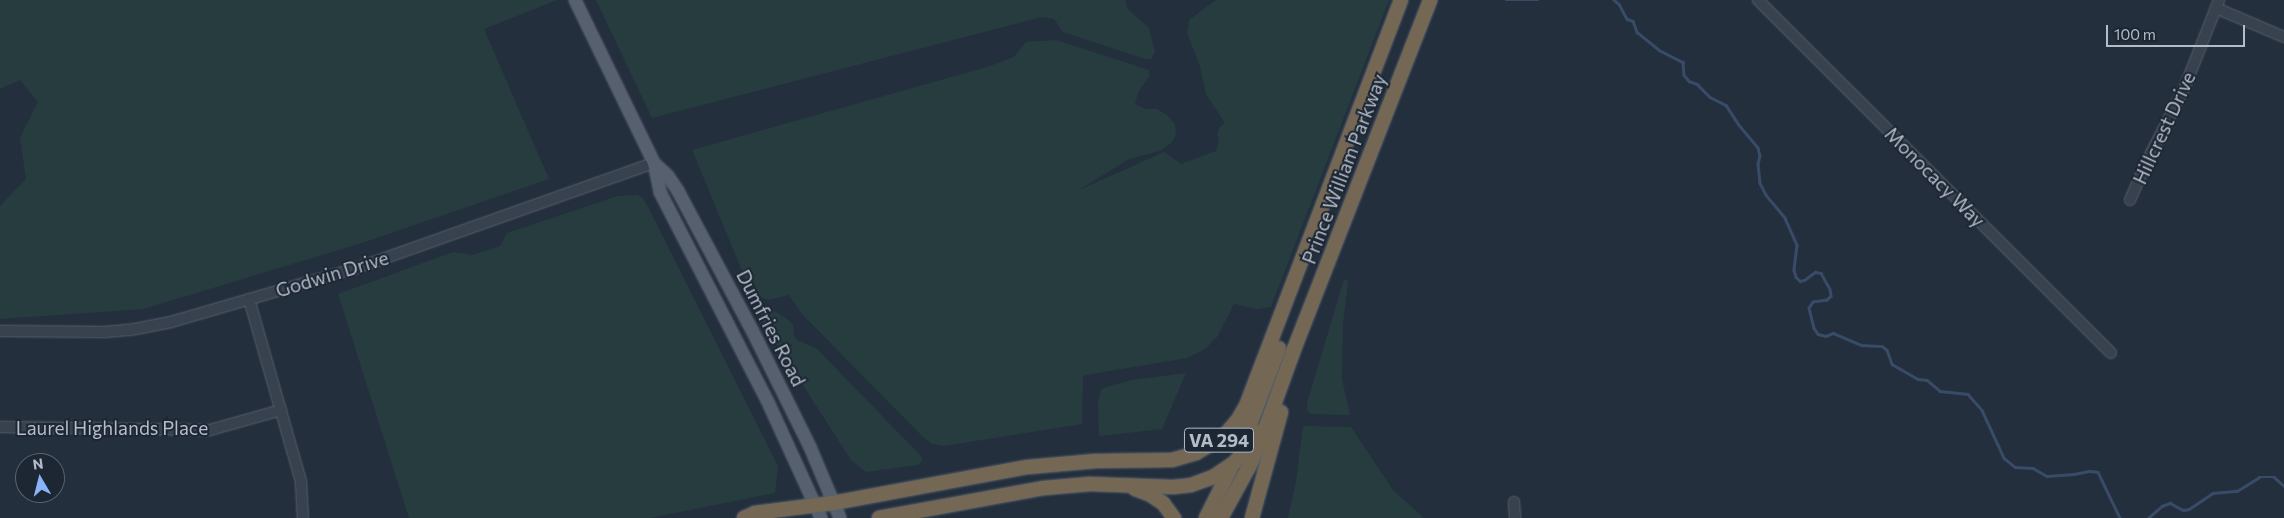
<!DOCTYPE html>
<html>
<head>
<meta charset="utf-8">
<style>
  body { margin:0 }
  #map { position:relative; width:2284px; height:518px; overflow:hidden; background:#242f3e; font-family:Commissioner,sans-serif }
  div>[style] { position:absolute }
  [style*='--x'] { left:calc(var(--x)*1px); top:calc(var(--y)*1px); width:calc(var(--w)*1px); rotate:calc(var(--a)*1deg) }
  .green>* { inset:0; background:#263c3f }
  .stream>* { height:2.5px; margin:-1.25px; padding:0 1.25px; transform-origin:1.25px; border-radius:1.25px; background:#394c67 }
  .roads { filter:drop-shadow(0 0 1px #565f6c) drop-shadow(0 0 1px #565f6c) }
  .minor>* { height:10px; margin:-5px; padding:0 5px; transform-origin:5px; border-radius:5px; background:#38414e }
  .major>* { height:12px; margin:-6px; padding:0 6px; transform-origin:6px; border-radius:6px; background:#56606e }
  .highway>* { height:14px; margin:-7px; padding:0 7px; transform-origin:7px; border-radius:7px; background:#746855 }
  span { translate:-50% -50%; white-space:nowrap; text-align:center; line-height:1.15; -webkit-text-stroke:4px #1d2633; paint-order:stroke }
  .shield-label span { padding:1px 4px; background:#1d2633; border:1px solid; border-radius:4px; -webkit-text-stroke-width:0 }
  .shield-label { font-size:18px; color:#b4bcc9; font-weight:700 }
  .street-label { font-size:19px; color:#b4bcc9 }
  .north { position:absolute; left:15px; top:453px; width:50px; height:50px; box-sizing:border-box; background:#1d2633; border:1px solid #59626f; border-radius:50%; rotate:352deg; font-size:14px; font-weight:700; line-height:20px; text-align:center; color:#b4bcc9 }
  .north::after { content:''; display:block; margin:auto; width:18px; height:22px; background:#8ab4f8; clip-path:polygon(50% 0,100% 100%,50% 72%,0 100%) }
  .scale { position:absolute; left:2106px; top:25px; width:139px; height:22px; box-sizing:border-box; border:2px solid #b4bcc9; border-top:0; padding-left:6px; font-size:15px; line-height:18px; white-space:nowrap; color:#b4bcc9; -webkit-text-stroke:4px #1d2633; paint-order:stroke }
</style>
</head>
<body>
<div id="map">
  <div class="green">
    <div style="clip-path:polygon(0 0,557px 0,484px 29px,549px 179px,362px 243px,143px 309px,0 319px,0 206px,26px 179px,20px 138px,38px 102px,20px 80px,0 89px)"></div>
    <div style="clip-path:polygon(596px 0,1125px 0,1128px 9px,1149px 28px,1155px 52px,1151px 59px,1145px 59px,1063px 32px,1054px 19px,1042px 17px,652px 118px)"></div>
    <div style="clip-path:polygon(1216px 0,1389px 0,1271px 307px,1257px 309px,1234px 304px,1217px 337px,1205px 349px,1187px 358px,1085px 375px,1083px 377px,1082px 424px,943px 446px,932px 444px,924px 438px,802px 314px,789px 295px,768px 300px,757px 296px,748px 285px,692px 150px,987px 67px,1014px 57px,1026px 42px,1056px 40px,1149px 70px,1150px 75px,1138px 93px,1135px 104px,1146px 109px,1157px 109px,1167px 115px,1175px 124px,1176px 135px,1171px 143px,1159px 151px,1129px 159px,1077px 191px,1164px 152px,1181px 164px,1216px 151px,1219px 141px,1217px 134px,1220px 127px,1225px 123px,1206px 94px,1200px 66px,1187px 33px,1189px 20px)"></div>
    <div style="clip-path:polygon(637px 195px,643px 198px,648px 207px,778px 466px,775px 493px,650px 518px,409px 518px,338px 294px,453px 252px,473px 255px,500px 246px,507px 233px,618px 196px)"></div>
    <div style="clip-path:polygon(1344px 279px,1348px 281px,1343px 323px,1342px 379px,1350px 415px,1311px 414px,1307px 411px,1307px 403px)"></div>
    <div style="clip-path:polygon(767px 306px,790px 321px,793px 325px,794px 335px,797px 340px,816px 348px,921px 456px,922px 461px,918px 465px,866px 472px,851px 460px,761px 320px,761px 309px)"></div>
    <div style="clip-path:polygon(1186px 373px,1162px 429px,1099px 436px,1098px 402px,1101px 389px,1131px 380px)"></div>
    <div style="clip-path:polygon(1303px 426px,1351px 427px,1393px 490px,1424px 518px,1288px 518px,1296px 481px)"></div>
  </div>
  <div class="stream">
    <div style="--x:1506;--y:0;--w:32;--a:0"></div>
    <div style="--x:1614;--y:0;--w:6;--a:39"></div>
    <div style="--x:1619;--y:4;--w:17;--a:62"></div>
    <div style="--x:1627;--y:19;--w:6;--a:18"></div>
    <div style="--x:1633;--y:21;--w:12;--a:70"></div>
    <div style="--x:1637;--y:32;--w:28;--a:39"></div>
    <div style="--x:1659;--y:50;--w:27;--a:27"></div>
    <div style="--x:1683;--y:62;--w:13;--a:86"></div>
    <div style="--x:1684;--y:75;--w:8;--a:50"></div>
    <div style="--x:1689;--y:81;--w:9;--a:21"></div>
    <div style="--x:1697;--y:84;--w:18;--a:45"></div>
    <div style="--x:1710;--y:97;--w:18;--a:27"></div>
    <div style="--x:1726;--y:105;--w:24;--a:57"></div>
    <div style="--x:1739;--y:125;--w:30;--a:50"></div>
    <div style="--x:1758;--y:148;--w:8;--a:76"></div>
    <div style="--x:1760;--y:156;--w:8;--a:104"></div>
    <div style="--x:1758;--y:164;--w:19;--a:84"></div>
    <div style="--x:1760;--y:183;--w:13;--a:63"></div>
    <div style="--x:1766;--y:195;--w:30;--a:50"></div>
    <div style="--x:1785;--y:218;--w:30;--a:66"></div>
    <div style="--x:1797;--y:245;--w:25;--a:97"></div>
    <div style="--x:1794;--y:270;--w:7;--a:74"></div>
    <div style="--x:1796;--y:277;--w:6;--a:45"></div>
    <div style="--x:1800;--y:281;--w:4;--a:-14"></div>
    <div style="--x:1804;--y:280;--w:14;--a:-36"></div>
    <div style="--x:1815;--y:272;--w:6;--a:9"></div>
    <div style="--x:1821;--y:273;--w:18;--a:61"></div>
    <div style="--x:1830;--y:289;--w:7;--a:82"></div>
    <div style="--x:1831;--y:296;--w:6;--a:135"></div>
    <div style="--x:1827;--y:300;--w:14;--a:172"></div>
    <div style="--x:1813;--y:302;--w:7;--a:124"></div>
    <div style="--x:1809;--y:308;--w:21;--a:76"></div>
    <div style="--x:1814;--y:328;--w:7;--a:56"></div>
    <div style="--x:1818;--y:334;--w:8;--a:14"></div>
    <div style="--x:1826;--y:336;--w:8;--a:-23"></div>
    <div style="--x:1833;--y:333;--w:30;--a:23"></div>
    <div style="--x:1861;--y:345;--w:21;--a:3"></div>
    <div style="--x:1882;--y:346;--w:6;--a:39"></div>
    <div style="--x:1887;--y:350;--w:15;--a:70"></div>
    <div style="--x:1892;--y:364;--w:30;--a:30"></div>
    <div style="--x:1918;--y:379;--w:9;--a:6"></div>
    <div style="--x:1927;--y:380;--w:17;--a:40"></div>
    <div style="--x:1940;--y:391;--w:28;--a:6"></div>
    <div style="--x:1968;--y:394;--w:21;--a:49"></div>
    <div style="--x:1982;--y:410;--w:53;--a:65.4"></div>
    <div style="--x:2004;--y:458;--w:14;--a:39"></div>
    <div style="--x:2015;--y:467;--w:18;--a:3"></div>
    <div style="--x:2033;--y:468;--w:16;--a:30"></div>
    <div style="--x:2047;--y:476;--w:27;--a:-4"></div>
    <div style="--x:2074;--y:474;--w:16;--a:-11"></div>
    <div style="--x:2090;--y:471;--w:8;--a:7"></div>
    <div style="--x:2098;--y:472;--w:51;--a:64.4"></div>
    <div style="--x:2148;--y:518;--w:18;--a:-41"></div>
    <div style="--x:2162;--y:506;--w:9;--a:-21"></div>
    <div style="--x:2170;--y:503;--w:15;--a:28"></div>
    <div style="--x:2183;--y:510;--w:6;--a:-9"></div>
    <div style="--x:2189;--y:509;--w:29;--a:-34"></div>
    <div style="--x:2213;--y:493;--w:24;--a:-5"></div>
    <div style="--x:2237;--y:491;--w:26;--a:-32"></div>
    <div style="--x:2259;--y:477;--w:15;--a:0"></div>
    <div style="--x:2274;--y:477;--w:13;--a:42"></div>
  </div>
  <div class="roads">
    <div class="minor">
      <div style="--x:1758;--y:0;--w:499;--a:45"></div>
      <div style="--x:2216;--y:8;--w:74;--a:23.1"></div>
      <div style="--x:2130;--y:200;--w:43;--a:-66.4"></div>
      <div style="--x:2147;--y:161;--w:81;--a:-62.8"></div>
      <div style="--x:2184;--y:89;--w:96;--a:-68.5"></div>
      <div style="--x:249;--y:299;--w:190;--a:74.1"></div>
      <div style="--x:301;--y:482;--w:36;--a:87"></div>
      <div style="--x:0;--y:331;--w:105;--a:0.5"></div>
      <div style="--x:105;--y:332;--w:25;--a:-5"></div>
      <div style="--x:130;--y:330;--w:42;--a:-11"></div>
      <div style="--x:171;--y:322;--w:191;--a:-16.2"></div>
      <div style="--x:354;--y:269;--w:318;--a:-19.5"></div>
      <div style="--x:0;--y:427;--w:210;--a:0.8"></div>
      <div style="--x:210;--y:430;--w:74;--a:-15.7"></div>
      <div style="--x:1514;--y:502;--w:16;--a:86"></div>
    </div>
    <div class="major">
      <div style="--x:575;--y:0;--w:181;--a:64.1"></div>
      <div style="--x:654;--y:163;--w:30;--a:78"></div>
      <div style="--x:660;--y:192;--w:234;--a:62.8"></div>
      <div style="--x:767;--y:400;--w:130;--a:65.4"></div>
      <div style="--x:654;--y:163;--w:19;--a:43"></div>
      <div style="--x:668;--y:176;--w:18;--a:56"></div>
      <div style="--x:678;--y:191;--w:157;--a:62"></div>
      <div style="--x:752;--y:330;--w:131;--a:63.6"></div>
      <div style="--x:810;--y:447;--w:77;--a:67.1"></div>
    </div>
    <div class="highway">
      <div style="--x:1244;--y:440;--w:98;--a:-69.2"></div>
      <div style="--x:1135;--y:489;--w:15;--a:20"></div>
      <div style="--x:1149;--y:494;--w:17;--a:33"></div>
      <div style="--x:1163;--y:503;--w:19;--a:54"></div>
      <div style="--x:744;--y:518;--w:12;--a:-24"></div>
      <div style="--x:755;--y:513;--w:79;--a:-7.3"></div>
      <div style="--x:833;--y:503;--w:198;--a:-10.5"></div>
      <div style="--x:1028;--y:467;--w:68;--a:-5"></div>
      <div style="--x:1096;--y:461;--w:76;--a:-0.8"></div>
      <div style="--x:1172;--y:460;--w:25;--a:-16"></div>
      <div style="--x:1196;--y:453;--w:31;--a:-31"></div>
      <div style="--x:1223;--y:437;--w:21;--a:-49"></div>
      <div style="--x:1237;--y:421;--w:17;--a:-59"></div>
      <div style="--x:1246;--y:406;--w:435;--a:-69.1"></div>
      <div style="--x:879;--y:518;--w:168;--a:-10.3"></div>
      <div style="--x:1044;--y:488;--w:46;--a:-5"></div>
      <div style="--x:1090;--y:484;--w:83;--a:2.1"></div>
      <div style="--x:1173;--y:487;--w:18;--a:-6"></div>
      <div style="--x:1191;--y:485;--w:23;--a:-20"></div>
      <div style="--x:1213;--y:477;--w:25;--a:-34"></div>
      <div style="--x:1234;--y:463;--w:15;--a:-48"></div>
      <div style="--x:1244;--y:452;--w:23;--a:-61"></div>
      <div style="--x:1206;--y:518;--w:58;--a:-63.4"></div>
      <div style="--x:1221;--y:518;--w:60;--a:-61.3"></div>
      <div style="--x:1250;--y:465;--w:44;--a:-67.5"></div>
      <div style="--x:1267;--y:424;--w:77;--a:-70.1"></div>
      <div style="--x:1293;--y:352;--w:378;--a:-68.7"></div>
      <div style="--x:1252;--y:518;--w:110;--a:-74.7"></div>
    </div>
  </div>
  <div class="shield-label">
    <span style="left:1219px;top:440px">VA 294</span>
  </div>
  <div class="street-label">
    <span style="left:2164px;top:128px;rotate:-65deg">Hillcrest Drive</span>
    <span style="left:1344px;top:169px;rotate:-69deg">Prince William Parkway</span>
    <span style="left:1935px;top:177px;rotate:45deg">Monocacy Way</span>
    <span style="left:332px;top:274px;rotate:-17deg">Godwin Drive</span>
    <span style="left:771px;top:328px;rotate:63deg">Dumfries Road</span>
    <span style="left:112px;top:428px">Laurel Highlands Place</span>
  </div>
  <div class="north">N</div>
  <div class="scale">100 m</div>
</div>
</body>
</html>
